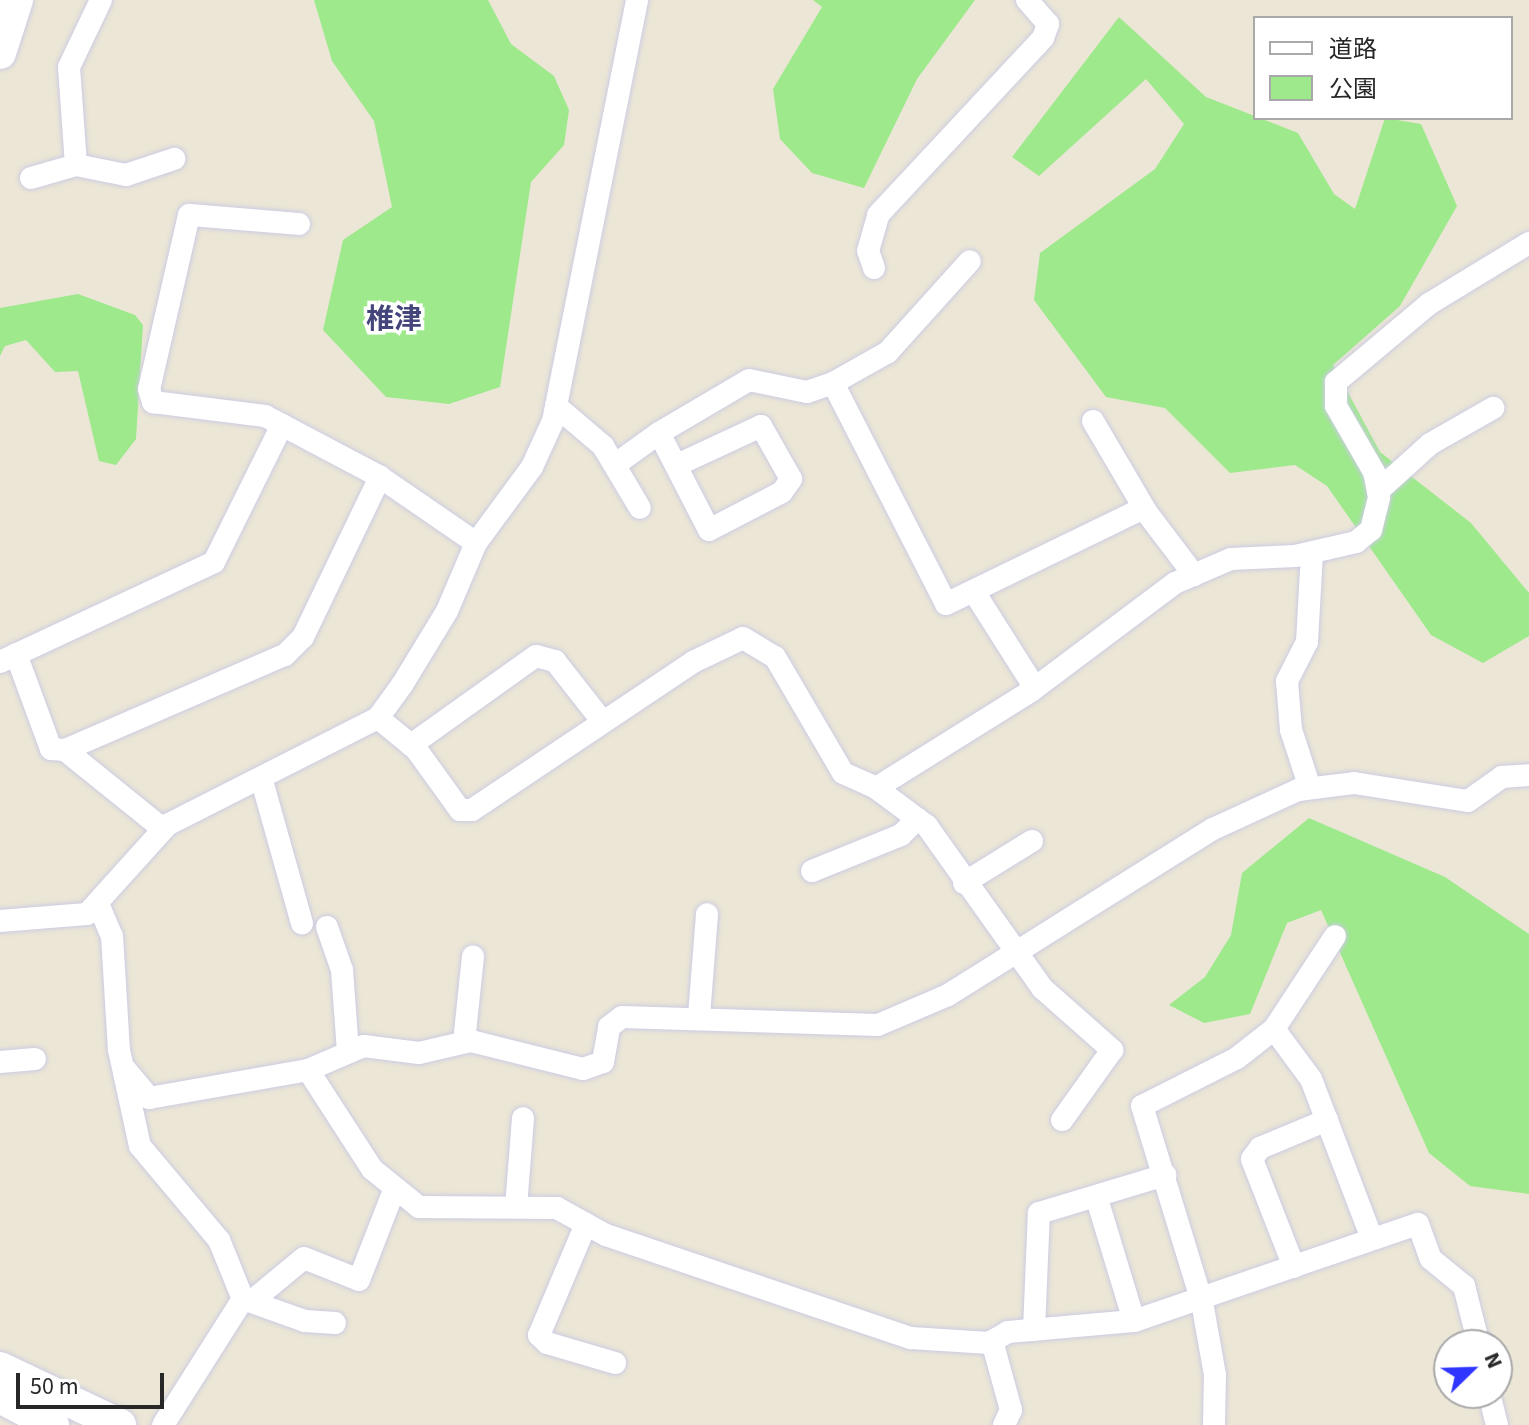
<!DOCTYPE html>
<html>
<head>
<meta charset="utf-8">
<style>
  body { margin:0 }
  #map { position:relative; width:1529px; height:1425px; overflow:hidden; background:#ece6d6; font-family:"Source Sans 3","Noto Sans JP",sans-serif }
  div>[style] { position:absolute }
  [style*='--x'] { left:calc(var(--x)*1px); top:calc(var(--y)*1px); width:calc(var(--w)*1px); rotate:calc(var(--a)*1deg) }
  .green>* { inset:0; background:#9de98c }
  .roads { filter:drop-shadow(0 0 2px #cbcce2) drop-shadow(0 0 2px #cbcce2) }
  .street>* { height:22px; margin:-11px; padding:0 11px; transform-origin:11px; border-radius:11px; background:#fff }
  .secondary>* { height:32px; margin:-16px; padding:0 16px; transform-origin:16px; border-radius:16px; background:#fff }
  span { translate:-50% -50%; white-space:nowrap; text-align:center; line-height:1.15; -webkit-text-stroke:7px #fff; paint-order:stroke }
  .quarter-label { font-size:28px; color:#43457b; font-weight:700 }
  .legend { position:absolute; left:1253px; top:16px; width:260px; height:104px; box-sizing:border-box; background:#fff; border:2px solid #a9a9a9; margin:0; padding:10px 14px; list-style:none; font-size:24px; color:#272727 }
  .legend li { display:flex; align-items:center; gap:16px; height:40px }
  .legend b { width:40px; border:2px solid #a9a9a9 }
  .north { position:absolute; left:1433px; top:1329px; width:80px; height:80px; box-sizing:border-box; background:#fff; border:2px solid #a9a9a9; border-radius:50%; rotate:67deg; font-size:22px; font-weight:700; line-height:32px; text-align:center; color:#272727 }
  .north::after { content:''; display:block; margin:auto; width:28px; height:36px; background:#3036ff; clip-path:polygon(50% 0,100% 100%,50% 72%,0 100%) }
  .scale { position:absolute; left:16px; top:1373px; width:148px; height:36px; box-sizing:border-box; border:4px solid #272727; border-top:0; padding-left:10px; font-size:24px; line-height:28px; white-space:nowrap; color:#272727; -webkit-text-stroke:6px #fff; paint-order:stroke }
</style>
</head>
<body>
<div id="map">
  <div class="green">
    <div style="clip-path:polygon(314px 0,488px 0,511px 44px,554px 76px,569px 110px,564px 145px,531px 182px,500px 387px,449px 404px,386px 397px,323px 330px,343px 240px,392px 207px,374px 121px,332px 61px)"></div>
    <div style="clip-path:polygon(813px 0,975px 0,917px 79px,864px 188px,812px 173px,780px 139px,773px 89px,822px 7px)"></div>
    <div style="clip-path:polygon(1119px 17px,1206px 97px,1298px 133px,1334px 194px,1355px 209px,1385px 118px,1421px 124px,1457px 206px,1400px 306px,1333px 365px,1380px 452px,1471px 523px,1529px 593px,1529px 636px,1483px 663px,1431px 635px,1327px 486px,1295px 465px,1230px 473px,1165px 408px,1106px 397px,1034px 300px,1040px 253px,1155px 169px,1184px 124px,1146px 79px,1039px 176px,1012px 157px)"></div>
    <div style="clip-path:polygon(78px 294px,135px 315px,143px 325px,136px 439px,116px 465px,99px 461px,78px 371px,55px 372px,26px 340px,5px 346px,0 356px,0 308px)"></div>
    <div style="clip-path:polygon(1309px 818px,1445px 877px,1529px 934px,1529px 1194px,1470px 1186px,1429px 1153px,1321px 910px,1287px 923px,1250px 1014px,1204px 1023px,1169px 1005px,1205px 977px,1231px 935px,1242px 873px)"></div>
  </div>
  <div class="roads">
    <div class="street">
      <div style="--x:76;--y:165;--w:98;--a:-94.1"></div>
      <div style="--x:69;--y:67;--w:74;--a:-64.5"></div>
      <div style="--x:31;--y:178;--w:47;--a:-16.1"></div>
      <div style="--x:76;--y:165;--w:51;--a:11.3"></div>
      <div style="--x:126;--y:175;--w:51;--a:-18.4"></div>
      <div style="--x:299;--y:224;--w:110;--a:-175.3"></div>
      <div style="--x:189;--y:215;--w:179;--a:102.9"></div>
      <div style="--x:149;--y:389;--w:14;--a:73"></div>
      <div style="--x:153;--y:402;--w:113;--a:7.1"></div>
      <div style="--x:265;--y:416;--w:130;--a:27.9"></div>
      <div style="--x:380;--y:477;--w:116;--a:34.5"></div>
      <div style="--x:874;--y:268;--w:18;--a:-109"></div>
      <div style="--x:868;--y:251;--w:37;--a:-74"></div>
      <div style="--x:878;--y:215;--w:242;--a:-47"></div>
      <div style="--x:1043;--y:38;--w:15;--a:-70"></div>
      <div style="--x:1048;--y:24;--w:32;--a:-131"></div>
      <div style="--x:833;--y:383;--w:248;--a:62.9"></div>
      <div style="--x:946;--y:604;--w:220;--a:-25.9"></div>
      <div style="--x:556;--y:406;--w:62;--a:40.4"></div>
      <div style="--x:603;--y:446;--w:72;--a:59.2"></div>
      <div style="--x:1093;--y:421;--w:107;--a:59.6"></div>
      <div style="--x:1147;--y:513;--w:78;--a:52.8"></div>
      <div style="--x:659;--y:433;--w:104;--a:-30.5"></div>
      <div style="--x:749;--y:380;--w:59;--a:11.7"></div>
      <div style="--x:807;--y:392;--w:28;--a:-19"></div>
      <div style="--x:833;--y:383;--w:63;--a:-29.4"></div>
      <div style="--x:888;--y:352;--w:122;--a:-48"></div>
      <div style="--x:616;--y:464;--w:53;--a:-35.8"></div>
      <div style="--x:659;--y:433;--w:109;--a:62.7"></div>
      <div style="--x:709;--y:530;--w:82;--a:-27.5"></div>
      <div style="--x:782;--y:492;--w:16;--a:-55"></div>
      <div style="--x:791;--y:479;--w:61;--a:-119.5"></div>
      <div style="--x:761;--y:426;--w:93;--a:155.1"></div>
      <div style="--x:1378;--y:491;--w:70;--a:-42.1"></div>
      <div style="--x:1430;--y:444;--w:73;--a:-29.7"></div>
      <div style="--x:976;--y:595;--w:110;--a:57.6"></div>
      <div style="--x:16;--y:654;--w:101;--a:69.8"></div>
      <div style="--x:51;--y:749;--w:14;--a:4"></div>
      <div style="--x:65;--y:750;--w:240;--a:-23.4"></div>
      <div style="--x:285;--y:655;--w:25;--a:-45"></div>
      <div style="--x:303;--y:637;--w:178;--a:-64.3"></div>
      <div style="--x:0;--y:662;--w:236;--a:-25"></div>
      <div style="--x:214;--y:562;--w:153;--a:-63.6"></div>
      <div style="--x:378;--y:718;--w:49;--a:39.2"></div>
      <div style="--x:416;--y:749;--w:75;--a:54.2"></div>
      <div style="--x:460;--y:810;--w:12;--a:0"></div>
      <div style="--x:472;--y:810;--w:266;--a:-33.8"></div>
      <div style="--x:693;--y:662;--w:55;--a:-25.6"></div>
      <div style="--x:743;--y:638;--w:37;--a:31"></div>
      <div style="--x:775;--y:657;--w:134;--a:59.6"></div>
      <div style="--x:843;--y:773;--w:36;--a:24"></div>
      <div style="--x:876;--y:788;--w:183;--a:-32"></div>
      <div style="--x:1031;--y:691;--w:180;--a:-36.9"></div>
      <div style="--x:1175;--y:583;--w:61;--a:-23.2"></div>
      <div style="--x:1231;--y:559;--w:64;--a:-2.7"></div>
      <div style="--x:1295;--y:556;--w:63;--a:-12.9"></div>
      <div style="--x:1356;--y:542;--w:19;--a:-39"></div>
      <div style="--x:1371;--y:530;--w:34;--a:-76"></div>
      <div style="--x:1379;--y:497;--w:25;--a:-101"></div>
      <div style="--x:1374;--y:472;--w:76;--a:-119.9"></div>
      <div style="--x:1336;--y:406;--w:24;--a:-90"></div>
      <div style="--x:1336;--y:382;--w:121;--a:-40"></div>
      <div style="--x:1429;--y:304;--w:117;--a:-31.4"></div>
      <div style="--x:411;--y:745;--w:153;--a:-35.5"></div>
      <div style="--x:536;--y:656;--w:20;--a:15"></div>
      <div style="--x:555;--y:661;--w:76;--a:51.9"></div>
      <div style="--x:65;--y:750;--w:126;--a:38.9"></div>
      <div style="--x:262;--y:781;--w:148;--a:74.3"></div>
      <div style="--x:876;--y:788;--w:64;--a:36.7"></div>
      <div style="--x:927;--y:826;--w:199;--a:54.6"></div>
      <div style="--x:1042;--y:988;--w:94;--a:41.5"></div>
      <div style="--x:1112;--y:1050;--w:86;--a:125.5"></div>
      <div style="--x:1310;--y:788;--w:61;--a:-108.1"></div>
      <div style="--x:1291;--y:730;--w:49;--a:-94.7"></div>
      <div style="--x:1287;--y:681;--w:44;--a:-62.9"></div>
      <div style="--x:1307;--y:642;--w:90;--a:-86.8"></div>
      <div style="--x:812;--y:871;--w:96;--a:-22"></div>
      <div style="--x:901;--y:835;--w:23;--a:-45"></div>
      <div style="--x:964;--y:883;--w:80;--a:-31.7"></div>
      <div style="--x:99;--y:906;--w:33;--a:67"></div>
      <div style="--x:112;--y:936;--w:114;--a:86.5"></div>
      <div style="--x:119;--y:1050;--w:98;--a:77.7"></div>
      <div style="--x:140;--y:1146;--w:123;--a:50"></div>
      <div style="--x:219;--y:1240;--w:64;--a:67.9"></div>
      <div style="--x:243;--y:1299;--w:149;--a:122.4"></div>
      <div style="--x:0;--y:921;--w:87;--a:-4.6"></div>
      <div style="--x:87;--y:914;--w:120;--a:-48"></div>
      <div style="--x:167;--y:825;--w:237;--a:-26.9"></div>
      <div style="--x:378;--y:718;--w:41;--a:-54"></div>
      <div style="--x:402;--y:685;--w:87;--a:-58.7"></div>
      <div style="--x:447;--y:611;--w:74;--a:-66.9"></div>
      <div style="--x:476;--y:543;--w:94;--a:-53.6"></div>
      <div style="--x:532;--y:467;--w:51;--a:-65.5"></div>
      <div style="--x:553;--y:421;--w:429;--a:-78.7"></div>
      <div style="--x:327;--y:927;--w:46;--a:70.8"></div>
      <div style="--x:342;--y:970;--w:82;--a:85.8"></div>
      <div style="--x:699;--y:1016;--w:102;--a:-85.5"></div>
      <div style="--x:1274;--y:1029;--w:62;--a:53.5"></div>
      <div style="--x:1311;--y:1079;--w:168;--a:69.1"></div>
      <div style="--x:464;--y:1042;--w:86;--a:-84"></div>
      <div style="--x:0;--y:1062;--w:35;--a:-5"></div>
      <div style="--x:125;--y:1069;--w:38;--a:50"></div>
      <div style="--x:149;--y:1098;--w:161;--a:-10"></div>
      <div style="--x:308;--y:1070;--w:61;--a:-23.2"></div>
      <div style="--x:364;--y:1046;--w:55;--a:7.3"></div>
      <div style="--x:419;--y:1053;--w:53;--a:-13"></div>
      <div style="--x:471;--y:1041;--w:115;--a:14"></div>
      <div style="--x:583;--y:1069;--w:21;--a:-19"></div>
      <div style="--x:603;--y:1062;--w:36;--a:-80"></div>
      <div style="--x:609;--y:1027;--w:16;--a:-38"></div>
      <div style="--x:622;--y:1017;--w:256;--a:1.8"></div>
      <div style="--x:878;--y:1025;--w:76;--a:-23.2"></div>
      <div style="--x:948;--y:995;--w:313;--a:-32.1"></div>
      <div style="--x:1213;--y:829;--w:94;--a:-24.6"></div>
      <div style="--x:1298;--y:790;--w:56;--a:-7.1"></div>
      <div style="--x:1354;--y:783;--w:115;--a:9"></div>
      <div style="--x:1468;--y:801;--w:42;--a:-35.2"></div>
      <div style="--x:1502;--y:777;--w:27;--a:-4"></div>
      <div style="--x:308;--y:1070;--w:118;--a:57.1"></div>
      <div style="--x:372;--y:1169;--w:60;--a:39"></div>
      <div style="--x:419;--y:1207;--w:138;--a:0.4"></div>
      <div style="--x:557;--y:1208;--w:56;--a:28.9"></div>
      <div style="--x:606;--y:1235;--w:322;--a:18.7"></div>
      <div style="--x:911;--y:1338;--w:78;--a:3.7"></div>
      <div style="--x:989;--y:1343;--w:22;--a:-30"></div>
      <div style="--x:1008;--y:1332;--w:126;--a:-5"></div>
      <div style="--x:1134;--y:1321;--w:300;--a:-18.9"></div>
      <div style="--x:1418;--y:1224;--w:37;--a:70"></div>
      <div style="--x:1431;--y:1259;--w:43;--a:39.3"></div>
      <div style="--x:1464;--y:1286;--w:61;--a:75.7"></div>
      <div style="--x:1097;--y:1199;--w:127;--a:73.1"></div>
      <div style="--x:516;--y:1207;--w:89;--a:-85.5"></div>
      <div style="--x:586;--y:1224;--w:121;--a:112.9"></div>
      <div style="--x:539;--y:1335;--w:11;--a:45"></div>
      <div style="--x:547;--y:1343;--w:71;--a:16.4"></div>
      <div style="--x:1294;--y:1267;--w:116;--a:-111.3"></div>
      <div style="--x:1252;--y:1159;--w:14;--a:-54"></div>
      <div style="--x:1260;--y:1148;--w:73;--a:-22.7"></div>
      <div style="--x:243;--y:1299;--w:66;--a:19.5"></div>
      <div style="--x:305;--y:1321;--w:30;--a:4"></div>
      <div style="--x:252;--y:1301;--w:67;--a:-39.6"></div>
      <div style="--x:304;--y:1258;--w:59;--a:21.8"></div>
      <div style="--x:359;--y:1280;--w:97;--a:-68.7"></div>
      <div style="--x:1034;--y:1330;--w:117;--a:-87.6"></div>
      <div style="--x:1039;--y:1213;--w:132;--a:-16.8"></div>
      <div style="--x:992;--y:1341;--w:72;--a:74.6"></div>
      <div style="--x:1011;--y:1410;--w:17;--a:115"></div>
      <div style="--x:1489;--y:1393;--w:33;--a:76"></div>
      <div style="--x:1214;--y:1425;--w:50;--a:-88.9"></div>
      <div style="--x:1215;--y:1375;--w:74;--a:-100.1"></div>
      <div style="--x:1202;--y:1302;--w:205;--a:-107"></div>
      <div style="--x:1142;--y:1106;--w:106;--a:-26.8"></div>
      <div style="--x:1237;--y:1058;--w:47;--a:-38.1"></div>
      <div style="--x:1274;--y:1029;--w:111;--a:-56.7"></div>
    </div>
    <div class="secondary">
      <div style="--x:0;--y:53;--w:56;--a:-72.2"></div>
      <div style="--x:0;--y:1368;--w:133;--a:25.4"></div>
      <div style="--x:0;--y:1397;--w:60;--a:27.8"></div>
    </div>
  </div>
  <div class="quarter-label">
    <span style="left:394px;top:319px">椎津</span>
  </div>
  <ul class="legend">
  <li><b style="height:10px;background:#fff"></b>道路</li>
  <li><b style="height:22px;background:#9de98c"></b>公園</li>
  </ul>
  <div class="north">N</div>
  <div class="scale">50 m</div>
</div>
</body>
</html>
